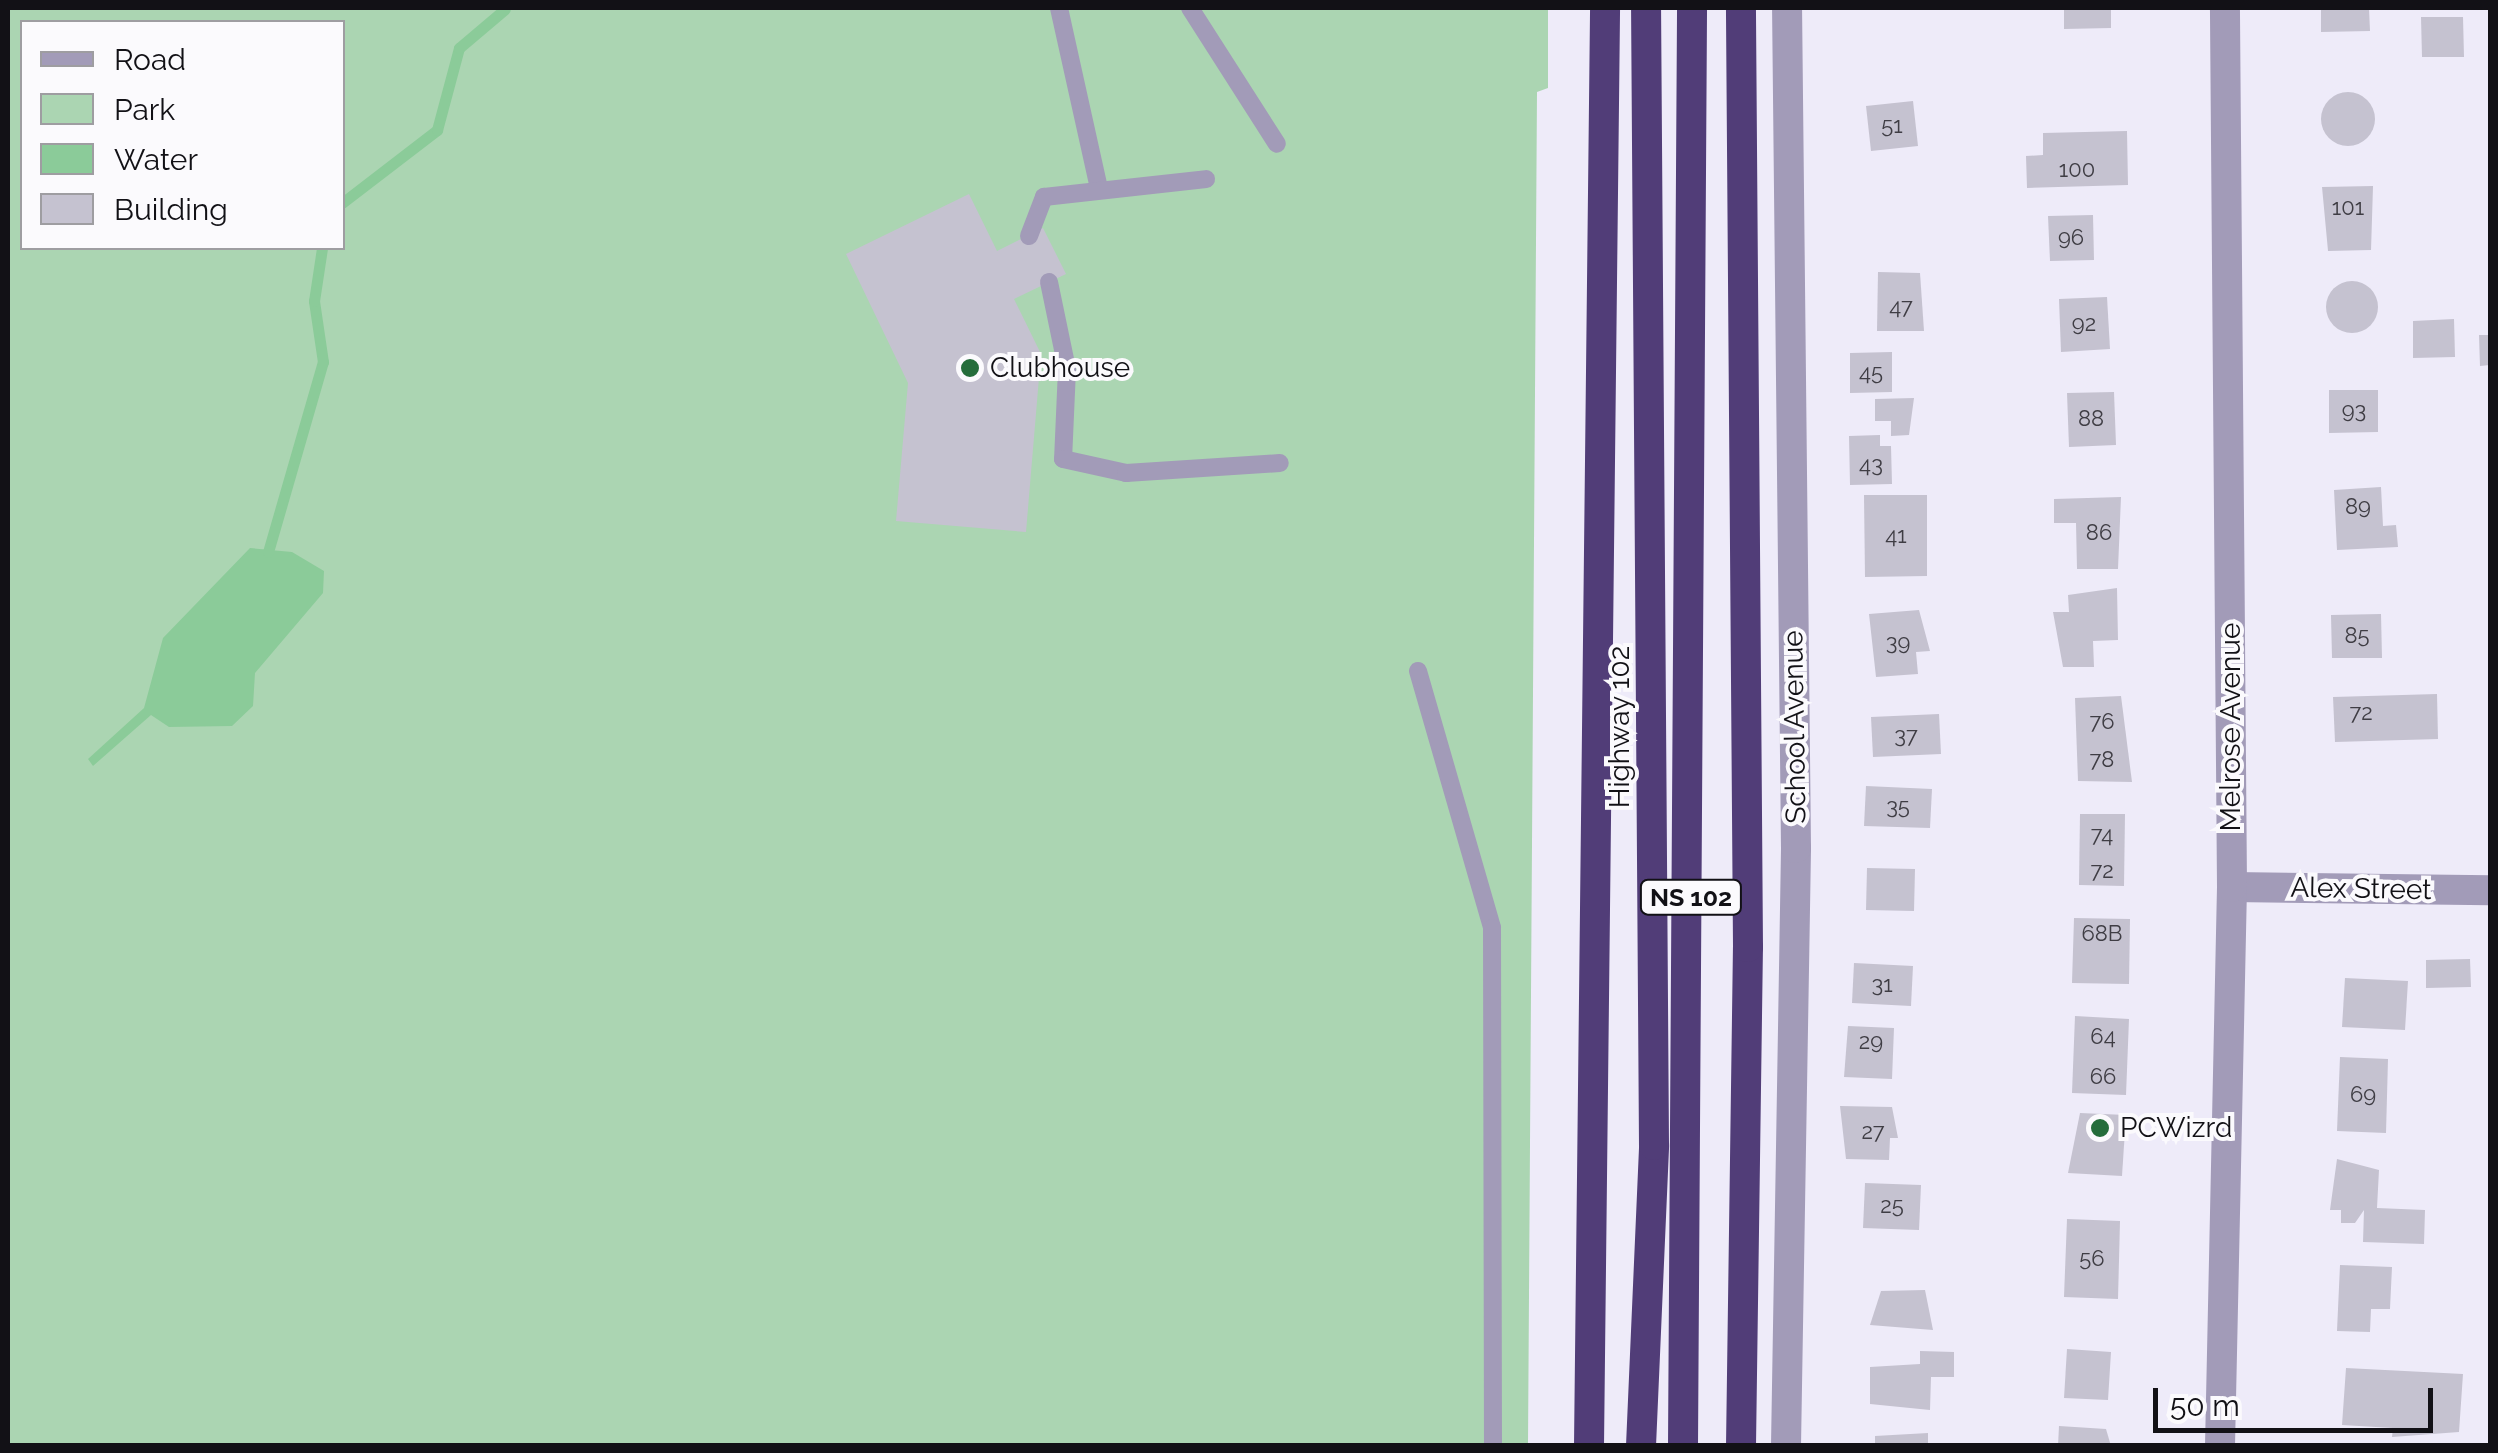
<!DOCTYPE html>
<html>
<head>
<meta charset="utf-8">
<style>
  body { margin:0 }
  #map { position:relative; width:2498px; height:1453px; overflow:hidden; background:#eeebf9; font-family:Raleway,sans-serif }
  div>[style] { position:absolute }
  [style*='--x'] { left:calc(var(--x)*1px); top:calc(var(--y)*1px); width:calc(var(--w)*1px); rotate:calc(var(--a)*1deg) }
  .green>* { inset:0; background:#abd5b2 }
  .water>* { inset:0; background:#8bcb99 }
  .stream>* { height:11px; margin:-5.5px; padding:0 5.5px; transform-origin:5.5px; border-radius:5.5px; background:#8bcb99 }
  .building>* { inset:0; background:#c5c2d0 }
  .round { border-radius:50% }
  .lane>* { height:18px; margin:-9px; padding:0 9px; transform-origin:9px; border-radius:9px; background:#a29bb8 }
  .street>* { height:30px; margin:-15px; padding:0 15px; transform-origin:15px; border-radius:15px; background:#a29bb8 }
  .highway>* { height:30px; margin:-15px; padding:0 15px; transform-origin:15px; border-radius:15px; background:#513d78 }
  .dots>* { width:28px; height:28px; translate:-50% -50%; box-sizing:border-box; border:5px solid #fbfafd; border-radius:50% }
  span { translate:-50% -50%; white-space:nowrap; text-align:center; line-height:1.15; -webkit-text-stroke:8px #fbfafd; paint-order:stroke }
  .number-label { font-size:22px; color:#3f3d44 }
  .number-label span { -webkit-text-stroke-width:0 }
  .shield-label span { padding:2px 8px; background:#fbfafd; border:2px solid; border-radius:8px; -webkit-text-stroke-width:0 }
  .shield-label { font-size:25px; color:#121116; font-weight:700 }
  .poi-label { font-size:28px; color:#121116 }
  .left { translate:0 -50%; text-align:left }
  .street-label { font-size:28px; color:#121116 }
  .frame { position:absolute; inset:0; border:10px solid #121116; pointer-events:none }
  .legend { position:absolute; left:20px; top:20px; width:325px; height:230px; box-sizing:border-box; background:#fbfafd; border:2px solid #9e9da1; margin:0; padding:12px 18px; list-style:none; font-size:30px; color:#121116 }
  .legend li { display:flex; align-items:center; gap:20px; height:50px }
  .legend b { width:50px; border:2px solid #9e9da1 }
  .scale { position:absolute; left:2153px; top:1388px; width:280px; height:45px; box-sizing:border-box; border:5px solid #121116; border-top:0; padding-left:12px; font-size:30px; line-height:35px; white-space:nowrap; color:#121116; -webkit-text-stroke:8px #fbfafd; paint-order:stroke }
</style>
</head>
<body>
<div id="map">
  <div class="green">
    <div style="clip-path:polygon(evenodd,8px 8px,1548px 8px,1548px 88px,1537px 92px,1528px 1445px,8px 1446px,8px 8px,22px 22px,342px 22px,342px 248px,22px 248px,22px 22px)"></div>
  </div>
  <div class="water">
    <div style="clip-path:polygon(250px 548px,292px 552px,324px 571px,323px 593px,255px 673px,253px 706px,232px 726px,169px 727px,151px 715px,93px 766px,88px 759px,144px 708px,163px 638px)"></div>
  </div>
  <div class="stream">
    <div style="--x:342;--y:203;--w:120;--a:-37.5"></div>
    <div style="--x:437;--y:130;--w:85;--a:-75"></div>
    <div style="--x:459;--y:48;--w:60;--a:-40.3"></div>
    <div style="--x:268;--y:552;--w:198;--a:-73.9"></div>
    <div style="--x:323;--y:362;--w:62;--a:-98.4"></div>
    <div style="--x:314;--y:301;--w:54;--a:-81.4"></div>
  </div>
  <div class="building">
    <div style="clip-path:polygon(2064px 8px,2111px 8px,2111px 28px,2064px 29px)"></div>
    <div style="clip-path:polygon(2321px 8px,2369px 8px,2370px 31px,2321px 32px)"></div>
    <div style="clip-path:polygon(2421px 17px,2463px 17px,2464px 57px,2422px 57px)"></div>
    <div class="round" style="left:2321px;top:92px;width:54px;height:54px"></div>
    <div style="clip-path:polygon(1913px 101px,1918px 146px,1871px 151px,1866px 106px)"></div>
    <div style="clip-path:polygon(2127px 131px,2128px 185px,2027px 188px,2026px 156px,2043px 155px,2043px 133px)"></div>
    <div style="clip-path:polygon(2373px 186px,2371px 250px,2328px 251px,2322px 187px)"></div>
    <div style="clip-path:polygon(969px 194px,997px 251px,1043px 228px,1066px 274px,1014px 299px,1041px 354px,1026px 532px,896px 521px,908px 383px,846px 254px)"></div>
    <div style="clip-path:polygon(2093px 215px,2094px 260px,2050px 261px,2048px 216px)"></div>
    <div style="clip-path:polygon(1878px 272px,1920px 273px,1924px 331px,1877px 331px)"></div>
    <div class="round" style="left:2326px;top:281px;width:52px;height:52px"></div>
    <div style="clip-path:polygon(2107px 297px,2110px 349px,2061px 352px,2059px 299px)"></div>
    <div style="clip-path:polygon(2454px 319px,2455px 357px,2413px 358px,2413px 321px)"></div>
    <div style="clip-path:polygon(2479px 335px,2490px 335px,2490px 365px,2480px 366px)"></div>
    <div style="clip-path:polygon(1892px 352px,1892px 392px,1850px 393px,1850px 353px)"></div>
    <div style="clip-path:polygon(2329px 390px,2378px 390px,2378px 432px,2329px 433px)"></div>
    <div style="clip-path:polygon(2114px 392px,2116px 445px,2069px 447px,2067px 393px)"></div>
    <div style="clip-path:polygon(1914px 398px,1909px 435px,1891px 436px,1891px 421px,1875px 421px,1875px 399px)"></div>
    <div style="clip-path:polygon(1880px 435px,1880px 446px,1891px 446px,1892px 484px,1850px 485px,1849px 436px)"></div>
    <div style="clip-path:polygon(2381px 487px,2383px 526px,2396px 525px,2398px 547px,2337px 550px,2334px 490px)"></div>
    <div style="clip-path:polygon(1864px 495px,1927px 495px,1927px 576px,1865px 577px)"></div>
    <div style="clip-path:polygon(2121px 497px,2118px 569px,2077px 569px,2076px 523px,2054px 523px,2054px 499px)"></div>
    <div style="clip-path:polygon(2117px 588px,2118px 640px,2093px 641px,2094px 667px,2063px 667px,2053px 612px,2069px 612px,2068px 595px)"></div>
    <div style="clip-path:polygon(1919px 610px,1930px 651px,1916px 652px,1918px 674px,1876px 677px,1869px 614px)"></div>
    <div style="clip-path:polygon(2381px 614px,2382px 658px,2332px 658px,2331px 615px)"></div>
    <div style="clip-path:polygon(2437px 694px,2438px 739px,2335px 742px,2333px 697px)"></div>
    <div style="clip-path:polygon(2121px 696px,2132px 782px,2078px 781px,2075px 698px)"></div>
    <div style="clip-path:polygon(1939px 714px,1941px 754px,1873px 757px,1871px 717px)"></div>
    <div style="clip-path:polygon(1866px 786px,1932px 789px,1930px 828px,1864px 826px)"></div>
    <div style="clip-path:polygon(2080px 814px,2125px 814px,2124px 886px,2079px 885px)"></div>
    <div style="clip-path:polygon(1867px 868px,1915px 869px,1914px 911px,1866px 910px)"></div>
    <div style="clip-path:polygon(2074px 918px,2130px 919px,2129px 984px,2072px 983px)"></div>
    <div style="clip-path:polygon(2470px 959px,2471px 987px,2426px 988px,2426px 960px)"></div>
    <div style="clip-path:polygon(1854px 963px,1913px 966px,1911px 1006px,1852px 1003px)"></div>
    <div style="clip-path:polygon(2345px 978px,2408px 981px,2405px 1030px,2342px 1027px)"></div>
    <div style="clip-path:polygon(2075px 1016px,2129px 1019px,2126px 1095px,2072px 1093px)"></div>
    <div style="clip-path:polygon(1848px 1026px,1894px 1028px,1892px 1079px,1844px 1077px)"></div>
    <div style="clip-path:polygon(2340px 1057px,2388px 1059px,2386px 1133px,2337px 1131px)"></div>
    <div style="clip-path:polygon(1840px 1106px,1892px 1107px,1898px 1138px,1890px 1138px,1889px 1160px,1846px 1159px)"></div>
    <div style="clip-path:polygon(2080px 1113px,2126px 1115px,2122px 1176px,2068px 1173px)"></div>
    <div style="clip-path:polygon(2337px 1159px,2379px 1170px,2377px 1208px,2425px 1210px,2424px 1244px,2363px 1242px,2364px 1210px,2355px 1223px,2341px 1223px,2341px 1210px,2330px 1210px)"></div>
    <div style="clip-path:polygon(1865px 1183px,1921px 1185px,1919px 1230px,1863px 1228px)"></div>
    <div style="clip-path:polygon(2067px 1219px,2120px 1221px,2118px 1299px,2064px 1297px)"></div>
    <div style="clip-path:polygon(2340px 1265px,2392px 1267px,2390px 1309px,2371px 1309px,2370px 1332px,2337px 1331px)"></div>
    <div style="clip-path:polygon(1925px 1290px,1933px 1330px,1870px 1325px,1881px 1291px)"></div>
    <div style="clip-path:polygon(2067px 1349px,2111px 1352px,2108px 1400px,2064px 1398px)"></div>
    <div style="clip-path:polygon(1920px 1351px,1954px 1352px,1954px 1377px,1931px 1377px,1930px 1410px,1870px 1404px,1870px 1367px,1920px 1364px)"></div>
    <div style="clip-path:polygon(2346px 1368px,2463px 1374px,2459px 1432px,2392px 1437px,2393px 1428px,2342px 1425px)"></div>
    <div style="clip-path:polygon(2059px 1426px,2106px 1429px,2111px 1446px,2058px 1446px)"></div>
    <div style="clip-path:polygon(1928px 1433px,1928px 1446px,1875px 1446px,1875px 1436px)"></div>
  </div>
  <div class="lane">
    <div style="--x:1059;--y:8;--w:185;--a:77.5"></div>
    <div style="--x:1190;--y:8;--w:161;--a:57.4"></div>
    <div style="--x:1029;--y:236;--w:42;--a:-69"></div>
    <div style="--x:1044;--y:197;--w:163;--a:-6.3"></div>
    <div style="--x:1049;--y:282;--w:89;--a:78.3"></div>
    <div style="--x:1067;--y:369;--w:90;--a:92.5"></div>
    <div style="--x:1063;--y:459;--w:65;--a:12.5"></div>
    <div style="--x:1126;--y:473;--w:154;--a:-3.7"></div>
    <div style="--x:1418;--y:671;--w:267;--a:73.9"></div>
    <div style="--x:1492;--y:928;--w:518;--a:89.89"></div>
  </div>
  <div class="street">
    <div style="--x:2232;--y:887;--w:258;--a:0.7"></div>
    <div style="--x:1786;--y:1446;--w:598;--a:-89.04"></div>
    <div style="--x:1796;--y:848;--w:840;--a:-90.61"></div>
    <div style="--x:2220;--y:1446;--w:559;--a:-88.77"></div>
    <div style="--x:2232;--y:887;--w:879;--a:-90.46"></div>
  </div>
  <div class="highway">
    <div style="--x:1589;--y:1446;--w:1438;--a:-89.36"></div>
    <div style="--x:1641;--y:1446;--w:301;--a:-87.5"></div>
    <div style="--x:1654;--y:1145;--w:1137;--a:-90.4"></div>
    <div style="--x:1683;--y:1446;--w:1438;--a:-89.64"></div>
    <div style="--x:1741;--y:1446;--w:499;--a:-89.2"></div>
    <div style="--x:1748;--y:947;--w:939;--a:-90.43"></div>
  </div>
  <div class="dots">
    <div style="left:970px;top:368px;background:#256d3b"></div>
    <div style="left:2100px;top:1128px;background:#256d3b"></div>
  </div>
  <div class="number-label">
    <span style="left:1892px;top:126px">51</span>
    <span style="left:2077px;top:170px">100</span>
    <span style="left:2348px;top:208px">101</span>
    <span style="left:2071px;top:238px">96</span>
    <span style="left:1901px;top:307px">47</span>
    <span style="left:2084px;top:324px">92</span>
    <span style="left:1871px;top:373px">45</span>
    <span style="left:2354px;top:411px">93</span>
    <span style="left:2091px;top:419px">88</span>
    <span style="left:1871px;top:465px">43</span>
    <span style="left:2358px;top:507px">89</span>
    <span style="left:2099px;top:533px">86</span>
    <span style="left:1896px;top:536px">41</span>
    <span style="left:2357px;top:636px">85</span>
    <span style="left:1898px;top:643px">39</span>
    <span style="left:2361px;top:713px">72</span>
    <span style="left:2102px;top:722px">76</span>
    <span style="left:1906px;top:736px">37</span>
    <span style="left:2102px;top:760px">78</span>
    <span style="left:1898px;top:807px">35</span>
    <span style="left:2102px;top:835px">74</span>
    <span style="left:2102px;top:871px">72</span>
    <span style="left:2102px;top:934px">68B</span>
    <span style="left:1882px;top:985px">31</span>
    <span style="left:2103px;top:1037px">64</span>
    <span style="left:1871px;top:1042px">29</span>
    <span style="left:2103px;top:1077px">66</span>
    <span style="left:2363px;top:1095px">69</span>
    <span style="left:1873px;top:1132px">27</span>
    <span style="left:1892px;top:1206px">25</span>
    <span style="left:2092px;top:1259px">56</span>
  </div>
  <div class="shield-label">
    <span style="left:1691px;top:897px">NS 102</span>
  </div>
  <div class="poi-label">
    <span class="left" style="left:990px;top:368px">Clubhouse</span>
    <span class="left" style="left:2120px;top:1128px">PCWizrd</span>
  </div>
  <div class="street-label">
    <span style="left:1620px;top:727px;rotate:-90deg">Highway 102</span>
    <span style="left:1795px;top:727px;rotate:-91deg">School Avenue</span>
    <span style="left:2231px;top:727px;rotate:-90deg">Melrose Avenue</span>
    <span style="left:2361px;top:889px;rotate:1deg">Alex Street</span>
  </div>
  <div class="frame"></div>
  <ul class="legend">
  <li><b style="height:12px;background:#a29bb8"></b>Road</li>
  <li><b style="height:28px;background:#abd5b2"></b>Park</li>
  <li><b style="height:28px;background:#8bcb99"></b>Water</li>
  <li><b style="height:28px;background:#c5c2d0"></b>Building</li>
  </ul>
  <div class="scale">50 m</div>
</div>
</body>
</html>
